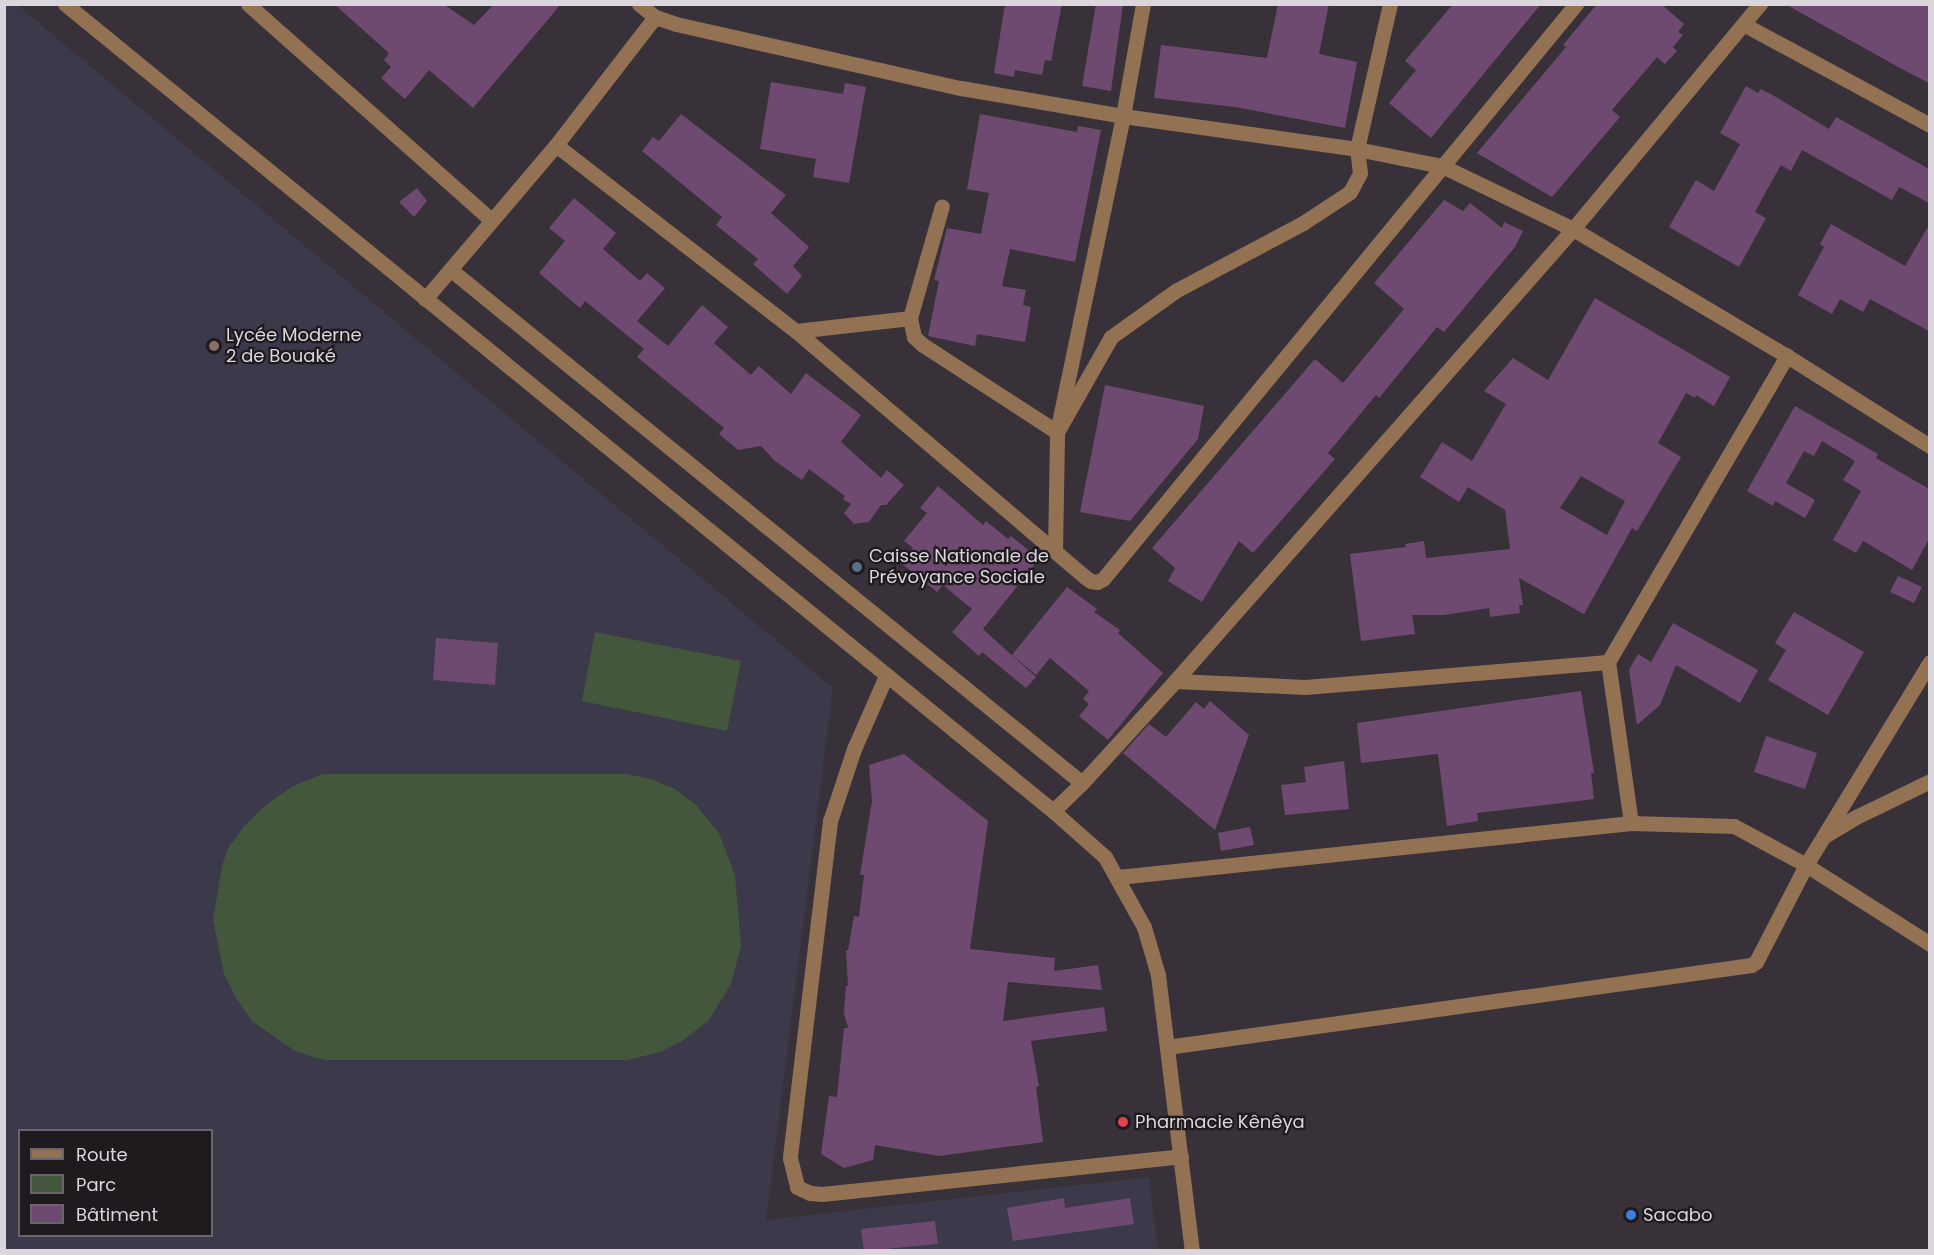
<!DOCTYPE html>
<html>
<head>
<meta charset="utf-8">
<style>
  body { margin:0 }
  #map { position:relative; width:1934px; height:1255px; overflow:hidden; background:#393139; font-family:Poppins,sans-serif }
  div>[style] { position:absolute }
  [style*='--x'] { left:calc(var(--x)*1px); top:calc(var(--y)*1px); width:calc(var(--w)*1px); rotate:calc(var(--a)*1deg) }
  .education>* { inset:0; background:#3c394a }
  .green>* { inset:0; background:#42573c }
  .building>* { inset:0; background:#6e4a70 }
  .minor>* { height:15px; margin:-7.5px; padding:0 7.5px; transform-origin:7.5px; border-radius:7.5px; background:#937254 }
  .dots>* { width:16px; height:16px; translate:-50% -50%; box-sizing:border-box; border:3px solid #1e1a1e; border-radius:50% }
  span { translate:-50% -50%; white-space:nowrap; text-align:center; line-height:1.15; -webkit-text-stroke:4.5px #1e1a1e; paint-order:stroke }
  .poi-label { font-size:18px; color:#dbd6dc }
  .left { translate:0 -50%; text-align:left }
  .frame { position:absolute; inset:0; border:6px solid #dbd6dc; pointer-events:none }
  .legend { position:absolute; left:18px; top:1129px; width:195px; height:108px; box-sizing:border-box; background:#1e1a1e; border:2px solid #6a656a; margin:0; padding:8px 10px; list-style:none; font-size:18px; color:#dbd6dc }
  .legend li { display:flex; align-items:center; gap:12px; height:30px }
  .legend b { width:30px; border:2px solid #6a656a }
</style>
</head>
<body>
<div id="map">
  <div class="education">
    <div style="clip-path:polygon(evenodd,16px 4px,833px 688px,766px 1220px,1149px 1177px,1158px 1250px,5px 1250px,4px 5px,16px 4px,20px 1130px,212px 1130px,212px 1236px,20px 1236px,20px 1130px)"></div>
  </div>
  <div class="green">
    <div style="clip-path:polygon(595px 632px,741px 661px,727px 731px,582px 701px)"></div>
    <div style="clip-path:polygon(323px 774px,627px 774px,654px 780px,675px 789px,696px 805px,719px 833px,735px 875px,741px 946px,731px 984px,709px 1020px,682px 1041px,660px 1052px,628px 1060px,324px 1060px,295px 1051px,252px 1021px,236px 998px,224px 974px,213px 920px,222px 866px,228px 848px,245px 825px,267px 804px,293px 786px)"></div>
  </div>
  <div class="building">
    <div style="clip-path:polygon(334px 4px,443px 4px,474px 25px,494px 4px,561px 4px,473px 108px,429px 70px,405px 99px,381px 78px,391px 67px,384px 60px,389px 53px)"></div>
    <div style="clip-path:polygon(1005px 4px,1062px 4px,1051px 61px,1045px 60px,1042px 75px,1015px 70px,1014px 77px,994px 73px)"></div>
    <div style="clip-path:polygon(1096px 4px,1123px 4px,1111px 91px,1082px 86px)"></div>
    <div style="clip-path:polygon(1278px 4px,1329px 4px,1319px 54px,1357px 62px,1345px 128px,1235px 107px,1154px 98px,1161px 45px,1267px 58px)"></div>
    <div style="clip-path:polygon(1453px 4px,1541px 4px,1431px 138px,1389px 103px,1416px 70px,1405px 61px)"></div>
    <div style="clip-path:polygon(1597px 4px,1661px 4px,1684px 24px,1678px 32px,1683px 35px,1673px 47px,1677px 51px,1665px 64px,1657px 57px,1612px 110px,1620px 117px,1552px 197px,1477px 153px,1566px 47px,1563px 45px)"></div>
    <div style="clip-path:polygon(1785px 4px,1929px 4px,1929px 83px,1900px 68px)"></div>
    <div style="clip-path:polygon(771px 82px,843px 94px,845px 83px,866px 87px,849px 183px,813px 177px,816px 159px,760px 149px)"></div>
    <div style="clip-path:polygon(1746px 86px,1758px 93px,1761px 89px,1776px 97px,1829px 129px,1836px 117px,1929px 169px,1929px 203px,1899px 187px,1892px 200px,1802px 150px,1791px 171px,1781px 165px,1768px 188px,1755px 212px,1766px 218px,1739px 267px,1669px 227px,1696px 180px,1714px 191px,1740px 144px,1720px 133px)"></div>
    <div style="clip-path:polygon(681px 114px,786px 195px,771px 213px,809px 247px,793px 266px,802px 276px,787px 294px,753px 264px,758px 259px,716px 225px,722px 217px,642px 151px,653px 137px,659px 141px)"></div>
    <div style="clip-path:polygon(980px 114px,1077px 132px,1078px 126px,1101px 130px,1075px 262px,1010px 249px,1002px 286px,1026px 290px,1023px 305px,1031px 307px,1025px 342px,977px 334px,975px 346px,928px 336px,939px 281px,934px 280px,947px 228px,981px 234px,989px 193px,967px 189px)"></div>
    <div style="clip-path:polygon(417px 188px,427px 201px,414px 217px,399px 202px)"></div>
    <div style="clip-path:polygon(574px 198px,616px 233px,603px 249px,640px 281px,647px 273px,665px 288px,637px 321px,668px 346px,702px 305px,728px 327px,714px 343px,751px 375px,759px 366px,791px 394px,806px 373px,861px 415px,841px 442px,881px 478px,887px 470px,904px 485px,886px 505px,881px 505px,869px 522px,854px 524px,844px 513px,851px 504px,843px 499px,845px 496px,809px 469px,802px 480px,775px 461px,761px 446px,738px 450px,719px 434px,724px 428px,637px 357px,644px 349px,585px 301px,580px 308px,539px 273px,565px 241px,549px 228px)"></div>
    <div style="clip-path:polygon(1444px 200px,1463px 211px,1470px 203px,1502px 228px,1504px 222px,1523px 231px,1515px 247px,1444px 332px,1437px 327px,1379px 398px,1376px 395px,1328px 453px,1335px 459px,1253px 553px,1239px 541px,1202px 602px,1168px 581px,1175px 568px,1152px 548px,1315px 359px,1343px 383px,1404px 309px,1374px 283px)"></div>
    <div style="clip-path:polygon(1831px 224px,1905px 266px,1929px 225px,1929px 331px,1870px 299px,1863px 312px,1840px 299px,1832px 314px,1798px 295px,1824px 247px,1820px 244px)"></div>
    <div style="clip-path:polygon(evenodd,1595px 298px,1730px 377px,1714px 406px,1696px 395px,1695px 398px,1686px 393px,1658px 443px,1681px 457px,1637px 531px,1632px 528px,1584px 614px,1519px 578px,1523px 605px,1519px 605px,1520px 613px,1490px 617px,1489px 608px,1444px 615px,1412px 615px,1415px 634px,1361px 641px,1350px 554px,1406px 547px,1405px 544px,1424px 541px,1426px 558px,1510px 549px,1505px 510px,1468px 487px,1459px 502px,1420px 477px,1442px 442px,1472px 461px,1506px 404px,1484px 391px,1513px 358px,1548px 380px,1595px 298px,1581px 476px,1625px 501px,1607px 535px,1560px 508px,1581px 476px)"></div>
    <div style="clip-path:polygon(1105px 385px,1204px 406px,1198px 439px,1130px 521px,1080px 512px)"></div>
    <div style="clip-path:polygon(1795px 406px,1878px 454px,1876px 458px,1929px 489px,1929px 539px,1912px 570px,1863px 541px,1856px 553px,1833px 540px,1861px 491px,1843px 480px,1855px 461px,1822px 441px,1814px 456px,1804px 451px,1786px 483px,1815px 500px,1805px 518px,1775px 501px,1773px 506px,1747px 491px)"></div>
    <div style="clip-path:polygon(938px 486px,983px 525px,986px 521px,1008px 539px,1011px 536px,1039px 559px,983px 629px,1036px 677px,1026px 688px,982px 652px,979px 656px,952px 632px,972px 609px,943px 585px,937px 592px,901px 563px,913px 548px,904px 541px,927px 513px,920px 508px)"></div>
    <div style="clip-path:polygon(1898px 576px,1922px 587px,1914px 603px,1890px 592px)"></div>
    <div style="clip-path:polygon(1067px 587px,1097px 609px,1094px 612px,1120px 630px,1118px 633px,1163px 673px,1108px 740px,1079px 716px,1089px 704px,1083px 699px,1089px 691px,1050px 658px,1036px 675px,1012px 655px)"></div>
    <div style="clip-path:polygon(1794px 612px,1864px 652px,1828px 715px,1768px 680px,1786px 650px,1775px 643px)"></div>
    <div style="clip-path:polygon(1673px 623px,1758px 670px,1740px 703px,1676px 665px,1660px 705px,1637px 725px,1629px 670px,1638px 654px,1651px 662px)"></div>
    <div style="clip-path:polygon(436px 638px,498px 643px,495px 685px,433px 680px)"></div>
    <div style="clip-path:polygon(1581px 691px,1594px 773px,1591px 773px,1594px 799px,1477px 813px,1478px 821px,1447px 826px,1438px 754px,1361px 763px,1357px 723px)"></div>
    <div style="clip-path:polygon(1210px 701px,1249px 735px,1215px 830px,1123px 753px,1149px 724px,1166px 737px,1196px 702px,1204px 709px)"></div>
    <div style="clip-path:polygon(1766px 736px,1817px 753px,1805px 789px,1754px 772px)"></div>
    <div style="clip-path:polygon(904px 754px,988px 821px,970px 949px,1055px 958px,1054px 971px,1098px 965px,1102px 990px,1008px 982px,1003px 1021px,1104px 1007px,1107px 1031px,1031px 1041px,1039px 1086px,1036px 1087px,1043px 1142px,939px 1156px,875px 1145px,873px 1160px,844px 1168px,821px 1154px,829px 1096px,837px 1097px,844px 1028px,848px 1028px,844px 1013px,846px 986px,848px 986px,846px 950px,848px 950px,854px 916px,859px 917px,864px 875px,860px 875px,872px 801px,869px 765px)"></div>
    <div style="clip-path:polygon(1344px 761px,1349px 809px,1285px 815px,1281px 785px,1306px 782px,1304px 767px)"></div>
    <div style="clip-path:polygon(1250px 827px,1254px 845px,1221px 851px,1218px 833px)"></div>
    <div style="clip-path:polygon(1064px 1198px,1065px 1208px,1130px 1198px,1134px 1224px,1013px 1241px,1007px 1208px)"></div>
    <div style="clip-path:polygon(935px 1221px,938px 1244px,864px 1251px,861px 1229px)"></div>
  </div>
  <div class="minor">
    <div style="--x:65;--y:4;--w:1276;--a:39.24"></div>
    <div style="--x:1053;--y:811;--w:69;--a:41.5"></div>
    <div style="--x:1105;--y:857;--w:80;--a:60.9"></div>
    <div style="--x:1144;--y:927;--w:50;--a:73.7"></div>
    <div style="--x:1158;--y:975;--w:277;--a:83"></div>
    <div style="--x:248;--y:4;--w:325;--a:41.6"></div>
    <div style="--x:639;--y:4;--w:21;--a:39"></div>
    <div style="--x:655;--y:17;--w:22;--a:18"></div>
    <div style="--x:676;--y:24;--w:292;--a:12.7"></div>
    <div style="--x:961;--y:88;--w:164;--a:9.8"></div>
    <div style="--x:1123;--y:116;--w:236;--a:8"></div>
    <div style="--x:1357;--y:149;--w:87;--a:11.3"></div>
    <div style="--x:1442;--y:166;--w:145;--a:25.7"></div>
    <div style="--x:1573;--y:229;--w:249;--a:30.7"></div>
    <div style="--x:1787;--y:356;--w:169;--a:32.2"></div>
    <div style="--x:1745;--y:25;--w:210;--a:28.4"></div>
    <div style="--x:556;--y:145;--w:304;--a:37.8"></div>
    <div style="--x:796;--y:331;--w:380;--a:40.4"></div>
    <div style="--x:1085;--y:577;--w:7;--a:34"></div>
    <div style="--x:1091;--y:581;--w:6;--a:9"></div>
    <div style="--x:1097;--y:582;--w:7;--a:-27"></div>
    <div style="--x:1103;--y:579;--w:745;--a:-50.56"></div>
    <div style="--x:451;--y:270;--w:813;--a:39.11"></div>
    <div style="--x:425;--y:299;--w:202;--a:-49.6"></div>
    <div style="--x:556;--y:145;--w:162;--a:-52.3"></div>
    <div style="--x:910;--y:318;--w:116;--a:-74.1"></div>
    <div style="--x:796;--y:331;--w:115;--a:-6.5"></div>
    <div style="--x:910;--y:318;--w:19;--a:78"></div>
    <div style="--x:914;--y:337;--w:12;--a:42"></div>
    <div style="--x:923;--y:345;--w:160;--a:33"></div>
    <div style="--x:1057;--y:432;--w:109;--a:-60.4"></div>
    <div style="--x:1111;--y:337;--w:81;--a:-35.5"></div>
    <div style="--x:1177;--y:290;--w:143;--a:-28"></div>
    <div style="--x:1303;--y:223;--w:56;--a:-33.4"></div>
    <div style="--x:1350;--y:192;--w:21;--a:-62"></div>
    <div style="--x:1360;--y:173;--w:24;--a:-97"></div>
    <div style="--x:1357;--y:149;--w:149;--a:-77.2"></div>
    <div style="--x:1055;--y:551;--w:119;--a:-89"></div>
    <div style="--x:1057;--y:432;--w:323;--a:-78.2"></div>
    <div style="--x:1123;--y:116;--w:114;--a:-79.9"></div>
    <div style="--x:886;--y:676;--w:80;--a:113.7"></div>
    <div style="--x:854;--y:749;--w:76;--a:108.4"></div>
    <div style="--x:830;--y:821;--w:339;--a:96.8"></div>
    <div style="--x:790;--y:1158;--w:30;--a:76"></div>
    <div style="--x:797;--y:1187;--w:14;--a:25"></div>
    <div style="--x:810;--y:1193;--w:12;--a:5"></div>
    <div style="--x:822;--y:1194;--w:361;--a:-6"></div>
    <div style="--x:1175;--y:681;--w:130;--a:2.6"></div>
    <div style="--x:1305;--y:687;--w:304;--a:-4.7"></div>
    <div style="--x:1053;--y:811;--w:40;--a:-44"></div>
    <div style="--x:1082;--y:783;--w:138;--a:-47.6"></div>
    <div style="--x:1175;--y:681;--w:602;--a:-48.64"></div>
    <div style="--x:1573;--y:229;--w:293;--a:-50.3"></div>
    <div style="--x:1631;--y:823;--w:163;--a:-98.1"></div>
    <div style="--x:1608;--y:662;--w:355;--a:-59.7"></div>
    <div style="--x:1826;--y:835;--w:35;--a:-31"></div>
    <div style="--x:1856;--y:817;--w:82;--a:-25.9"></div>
    <div style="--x:1118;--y:877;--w:516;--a:-6.01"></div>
    <div style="--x:1631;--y:823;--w:103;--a:1.7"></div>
    <div style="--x:1734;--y:826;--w:82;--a:28.4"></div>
    <div style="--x:1806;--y:865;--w:147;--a:32.5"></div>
    <div style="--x:1167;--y:1047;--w:590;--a:-7.99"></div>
    <div style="--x:1751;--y:965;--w:6;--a:-31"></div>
    <div style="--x:1756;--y:962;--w:109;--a:-62.7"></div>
    <div style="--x:1806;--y:865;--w:238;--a:-58.6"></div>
  </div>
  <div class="dots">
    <div style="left:214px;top:346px;background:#8d6e63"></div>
    <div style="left:857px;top:567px;background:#5c6f8a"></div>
    <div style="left:1123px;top:1122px;background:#e0444e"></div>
    <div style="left:1631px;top:1215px;background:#3f7fe0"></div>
  </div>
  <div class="poi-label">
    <span class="left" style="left:226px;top:346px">Lycée Moderne<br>2 de Bouaké</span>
    <span class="left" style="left:869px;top:567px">Caisse Nationale de<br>Prévoyance Sociale</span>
    <span class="left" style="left:1135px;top:1122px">Pharmacie Kênêya</span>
    <span class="left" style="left:1643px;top:1215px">Sacabo</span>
  </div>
  <div class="frame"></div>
  <ul class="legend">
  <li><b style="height:8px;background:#937254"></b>Route</li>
  <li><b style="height:16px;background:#42573c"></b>Parc</li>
  <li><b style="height:16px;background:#6e4a70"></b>Bâtiment</li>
  </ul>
</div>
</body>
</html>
